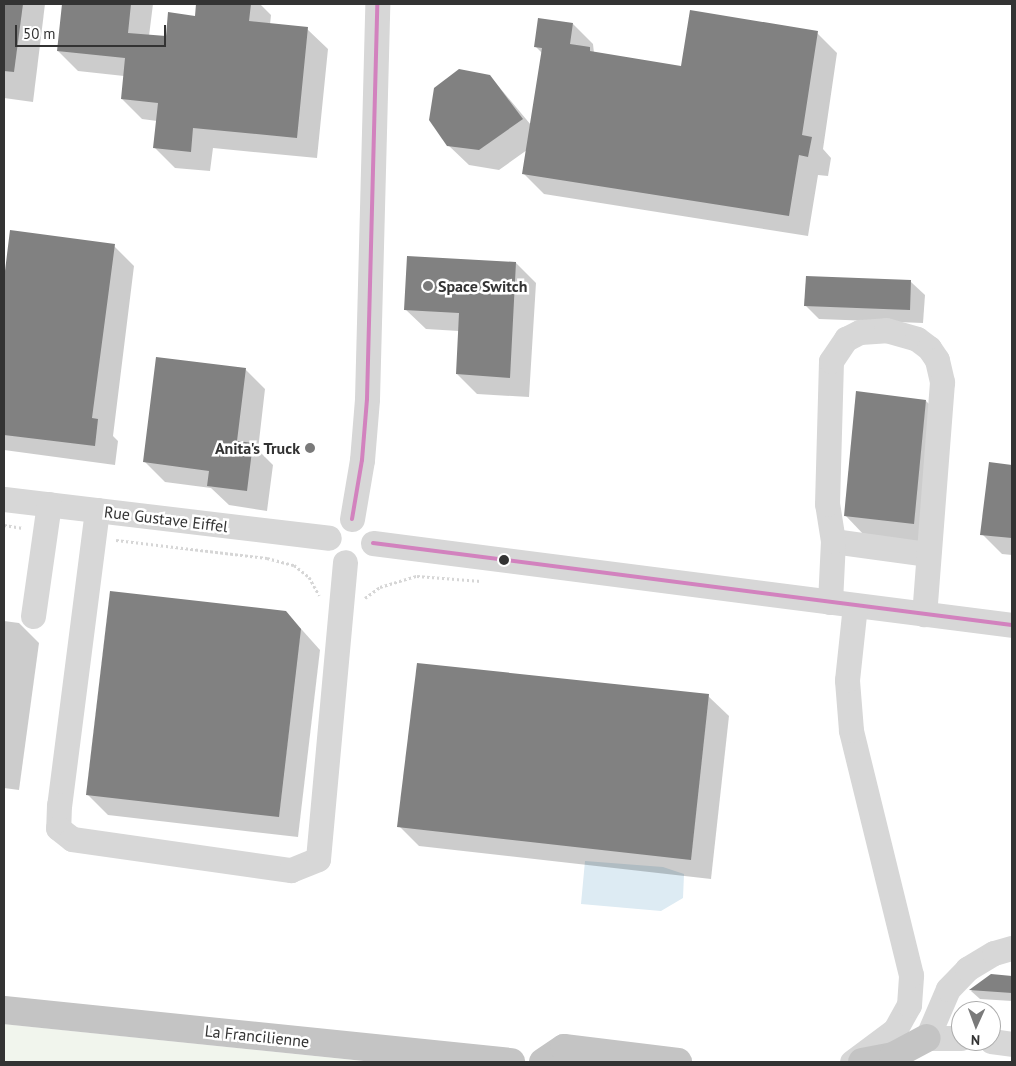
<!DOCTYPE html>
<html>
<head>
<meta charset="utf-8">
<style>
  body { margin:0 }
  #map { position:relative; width:1016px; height:1066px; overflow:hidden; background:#fff; font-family:"PT Sans",sans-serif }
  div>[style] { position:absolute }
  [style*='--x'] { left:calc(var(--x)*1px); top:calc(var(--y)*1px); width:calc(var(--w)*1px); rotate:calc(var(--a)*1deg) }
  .green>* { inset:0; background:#f1f5ed }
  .water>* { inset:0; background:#ddebf3 }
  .shadow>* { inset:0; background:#0003 }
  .building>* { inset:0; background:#818181 }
  .path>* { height:3px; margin-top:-1.5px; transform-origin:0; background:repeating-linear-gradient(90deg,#d6d6d6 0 2.5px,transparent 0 5px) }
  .minor>* { height:25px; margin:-12.5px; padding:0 12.5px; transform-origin:12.5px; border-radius:12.5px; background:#d7d7d7 }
  .highway>* { height:28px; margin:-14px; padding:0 14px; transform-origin:14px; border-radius:14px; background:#c4c4c4 }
  .bus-1>* { height:4px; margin:-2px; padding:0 2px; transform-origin:2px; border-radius:2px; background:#d282be }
  .dots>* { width:14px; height:14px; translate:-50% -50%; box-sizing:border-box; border:2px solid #fff; border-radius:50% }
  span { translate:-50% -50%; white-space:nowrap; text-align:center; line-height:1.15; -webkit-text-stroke:5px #fff; paint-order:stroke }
  .poi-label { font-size:16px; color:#333; font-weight:700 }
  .left { translate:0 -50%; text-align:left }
  .right { translate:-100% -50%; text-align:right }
  .street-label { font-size:16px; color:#333 }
  .frame { position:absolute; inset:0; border:5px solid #333; pointer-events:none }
  .north { position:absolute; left:951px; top:1001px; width:50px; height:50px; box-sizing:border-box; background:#fff; border:1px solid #adadad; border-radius:50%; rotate:182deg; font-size:14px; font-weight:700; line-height:20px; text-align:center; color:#333 }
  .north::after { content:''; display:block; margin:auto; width:18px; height:22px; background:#7a7a7a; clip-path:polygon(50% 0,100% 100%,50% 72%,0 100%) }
  .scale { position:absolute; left:15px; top:25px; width:151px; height:22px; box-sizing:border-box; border:2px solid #333; border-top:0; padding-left:6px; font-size:15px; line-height:18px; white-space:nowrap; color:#333; -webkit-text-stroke:4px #fff; paint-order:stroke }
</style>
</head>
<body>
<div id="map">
  <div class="green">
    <div style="clip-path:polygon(4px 1024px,373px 1062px,4px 1062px)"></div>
  </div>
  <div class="water">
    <div style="clip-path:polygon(585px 861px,663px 867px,684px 874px,683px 898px,661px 911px,581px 904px)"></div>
  </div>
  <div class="shadow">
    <div style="clip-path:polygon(4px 4px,45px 4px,33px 102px,4px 98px)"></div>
    <div style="clip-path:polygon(63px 4px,153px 4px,149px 36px,167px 37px,196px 17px,197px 4px,260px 4px,271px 15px,270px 25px,307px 29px,328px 49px,317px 158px,213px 148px,210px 171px,175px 168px,155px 148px,157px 121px,142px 119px,122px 99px,124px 76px,78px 71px,58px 51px)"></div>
    <div style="clip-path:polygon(573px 24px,593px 44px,594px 53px,682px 67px,817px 33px,837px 53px,823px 149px,831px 158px,828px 176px,818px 175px,808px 236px,544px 194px,524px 174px,527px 150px,499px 170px,469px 165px,448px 145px,490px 76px,531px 125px,543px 54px,535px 46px)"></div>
    <div style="clip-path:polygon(11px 231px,114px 246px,134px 266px,113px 436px,118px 441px,115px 465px,4px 450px,4px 289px)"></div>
    <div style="clip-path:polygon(516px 263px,536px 283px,529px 397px,477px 394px,457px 374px,459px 331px,426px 329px,405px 309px)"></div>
    <div style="clip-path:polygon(911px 282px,925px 295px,923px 323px,819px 319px,806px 306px)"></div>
    <div style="clip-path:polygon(245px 369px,265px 389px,258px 450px,273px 465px,267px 511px,229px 505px,211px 488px,165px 482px,145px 462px)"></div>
    <div style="clip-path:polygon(926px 401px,946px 421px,934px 544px,865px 536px,845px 515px)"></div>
    <div style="clip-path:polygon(990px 464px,1012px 466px,1012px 555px,1002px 554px,982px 534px)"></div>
    <div style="clip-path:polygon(286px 612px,320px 650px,298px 837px,108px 815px,88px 795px)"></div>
    <div style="clip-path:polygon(4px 621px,19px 623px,39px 643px,19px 790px,4px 788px)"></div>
    <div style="clip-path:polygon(708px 696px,729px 716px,711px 879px,419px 846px,399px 826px)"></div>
    <div style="clip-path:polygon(991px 976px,1012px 977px,1012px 1001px,980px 999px,971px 991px)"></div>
  </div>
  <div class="building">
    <div style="clip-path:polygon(4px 4px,23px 4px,14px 72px,4px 71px)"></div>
    <div style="clip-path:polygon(62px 4px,131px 4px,128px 33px,166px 36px,168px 12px,195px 16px,196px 4px,251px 4px,249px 21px,308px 27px,297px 138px,193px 128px,191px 152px,153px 148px,158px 103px,121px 99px,125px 58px,57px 51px)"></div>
    <div style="clip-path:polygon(690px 10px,818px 31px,802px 135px,812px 137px,808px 157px,799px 155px,789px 216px,522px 174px,542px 48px,534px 47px,538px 18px,573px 23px,570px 44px,590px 47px,590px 51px,681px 66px)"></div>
    <div style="clip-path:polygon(459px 69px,490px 75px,523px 119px,479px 150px,447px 146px,429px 120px,434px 88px)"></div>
    <div style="clip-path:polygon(10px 230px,115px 244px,92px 418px,98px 419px,95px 446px,4px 435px,4px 279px)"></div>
    <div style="clip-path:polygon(407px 256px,516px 262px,510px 378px,456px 374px,459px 313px,404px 310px)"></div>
    <div style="clip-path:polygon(806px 276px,911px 280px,910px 310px,804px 306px)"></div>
    <div style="clip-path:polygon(156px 357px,246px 368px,237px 441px,253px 443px,247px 491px,207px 486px,209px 471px,143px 462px)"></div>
    <div style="clip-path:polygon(856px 391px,926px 400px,914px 524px,844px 516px)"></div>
    <div style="clip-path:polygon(989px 462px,1012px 465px,1012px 538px,980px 535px)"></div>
    <div style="clip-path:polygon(110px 591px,286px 611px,301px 629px,279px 817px,86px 795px)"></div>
    <div style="clip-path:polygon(417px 663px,709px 694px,691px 860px,397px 827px)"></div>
    <div style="clip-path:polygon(991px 974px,1012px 976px,1012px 993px,969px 990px)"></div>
  </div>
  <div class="path">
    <div style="--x:4;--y:525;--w:19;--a:9"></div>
    <div style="--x:116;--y:540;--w:152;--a:6.8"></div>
    <div style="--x:267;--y:558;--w:28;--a:15"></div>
    <div style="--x:294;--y:565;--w:19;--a:39"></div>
    <div style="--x:309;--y:577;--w:21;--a:61"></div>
    <div style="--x:365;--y:598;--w:19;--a:-36"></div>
    <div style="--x:380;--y:587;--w:39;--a:-17"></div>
    <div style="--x:417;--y:576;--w:64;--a:4.5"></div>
  </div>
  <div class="minor">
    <div style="--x:4;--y:499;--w:327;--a:6.8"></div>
    <div style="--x:97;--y:510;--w:297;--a:97.3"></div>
    <div style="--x:59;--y:805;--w:23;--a:92"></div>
    <div style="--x:58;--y:828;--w:18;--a:38"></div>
    <div style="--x:72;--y:839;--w:221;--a:8.1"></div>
    <div style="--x:291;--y:870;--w:29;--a:-22"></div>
    <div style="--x:318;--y:859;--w:298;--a:-84.8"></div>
    <div style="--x:352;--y:519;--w:60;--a:-80.4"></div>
    <div style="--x:362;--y:460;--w:61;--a:-85.3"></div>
    <div style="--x:367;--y:399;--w:395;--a:-88.5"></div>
    <div style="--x:833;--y:541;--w:96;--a:7.8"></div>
    <div style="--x:373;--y:543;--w:644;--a:7.31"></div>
    <div style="--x:830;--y:602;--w:61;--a:-87.2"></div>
    <div style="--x:833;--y:541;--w:37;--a:-99"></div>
    <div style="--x:827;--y:504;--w:143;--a:-88.4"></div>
    <div style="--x:831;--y:361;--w:27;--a:-56"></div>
    <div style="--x:846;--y:339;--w:16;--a:-27"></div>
    <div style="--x:860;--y:332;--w:26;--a:-4"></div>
    <div style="--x:886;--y:330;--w:32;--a:16"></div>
    <div style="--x:917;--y:339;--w:15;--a:37"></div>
    <div style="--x:929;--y:348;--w:14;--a:56"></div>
    <div style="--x:937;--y:360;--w:23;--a:77"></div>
    <div style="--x:942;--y:382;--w:233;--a:94.4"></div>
    <div style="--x:33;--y:616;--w:113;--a:-81.9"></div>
    <div style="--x:961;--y:1038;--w:34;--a:180"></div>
    <div style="--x:927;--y:1038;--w:53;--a:-66.8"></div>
    <div style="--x:948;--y:989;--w:28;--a:-46"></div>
    <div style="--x:967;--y:969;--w:31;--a:-31"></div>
    <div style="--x:994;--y:953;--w:19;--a:-16"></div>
    <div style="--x:991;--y:1041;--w:21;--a:8"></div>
    <div style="--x:852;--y:1062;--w:54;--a:-36.7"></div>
    <div style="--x:895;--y:1030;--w:29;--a:-61"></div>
    <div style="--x:909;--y:1005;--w:30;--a:-86"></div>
    <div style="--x:911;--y:975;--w:252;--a:-103.8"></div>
    <div style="--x:851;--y:730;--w:50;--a:-94.6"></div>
    <div style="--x:847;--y:680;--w:75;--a:-83.9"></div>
  </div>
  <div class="highway">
    <div style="--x:4;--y:1010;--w:510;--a:5.86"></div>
    <div style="--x:543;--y:1062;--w:25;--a:-34"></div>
    <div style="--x:564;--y:1048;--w:115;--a:7"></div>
    <div style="--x:862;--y:1062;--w:32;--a:-11"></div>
    <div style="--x:893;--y:1056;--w:38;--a:-28"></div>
  </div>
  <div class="bus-1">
    <div style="--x:352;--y:519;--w:60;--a:-80.4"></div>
    <div style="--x:362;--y:460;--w:61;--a:-85.3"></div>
    <div style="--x:367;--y:399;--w:395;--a:-88.5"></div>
    <div style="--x:373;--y:543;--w:644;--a:7.31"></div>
  </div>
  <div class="dots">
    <div style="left:428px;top:286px;background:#7a7a7a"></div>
    <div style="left:310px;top:448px;background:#7a7a7a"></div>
    <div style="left:504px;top:560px;background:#333"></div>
  </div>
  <div class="poi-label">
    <span class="left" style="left:438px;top:286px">Space Switch</span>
    <span class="right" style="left:300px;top:448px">Anita's Truck</span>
  </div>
  <div class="street-label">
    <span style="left:166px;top:519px;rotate:7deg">Rue Gustave Eiffel</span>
    <span style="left:257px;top:1036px;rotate:6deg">La Francilienne</span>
  </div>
  <div class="frame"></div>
  <div class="north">N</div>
  <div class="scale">50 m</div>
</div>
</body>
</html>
